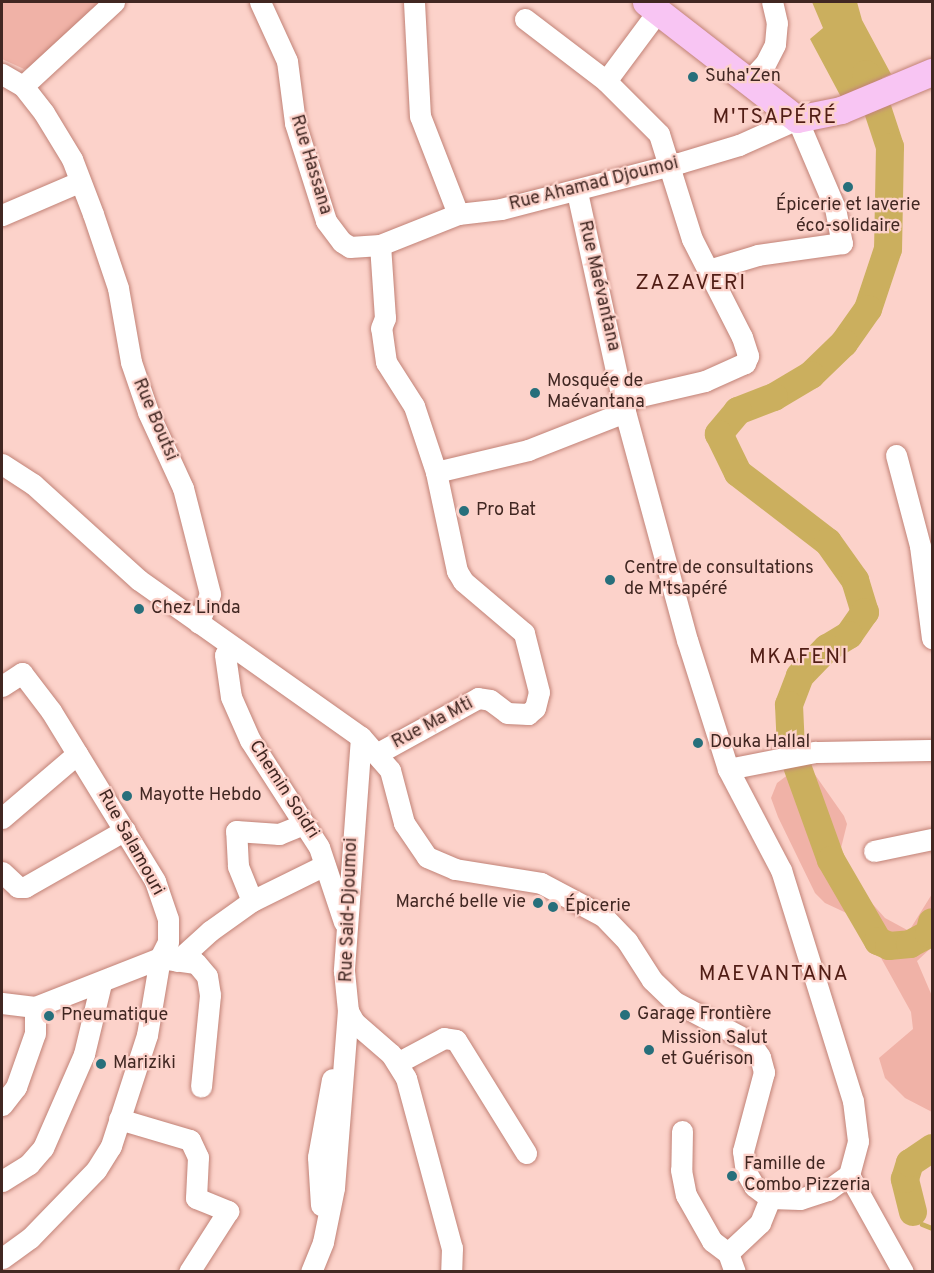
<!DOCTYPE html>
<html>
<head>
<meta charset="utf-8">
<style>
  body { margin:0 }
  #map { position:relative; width:934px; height:1273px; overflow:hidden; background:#fcd2ca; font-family:Overpass,sans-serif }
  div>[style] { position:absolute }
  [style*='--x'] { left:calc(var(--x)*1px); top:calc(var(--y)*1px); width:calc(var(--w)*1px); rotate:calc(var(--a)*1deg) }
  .green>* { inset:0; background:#f0b2a7 }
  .water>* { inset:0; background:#cbaf5e }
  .stream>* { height:4.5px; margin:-2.25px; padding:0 2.25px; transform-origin:2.25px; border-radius:2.25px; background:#cbaf5e }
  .river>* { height:28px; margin:-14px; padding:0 14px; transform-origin:14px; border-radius:14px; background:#cbaf5e }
  .roads { filter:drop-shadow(0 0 2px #c18276) drop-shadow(0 0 2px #c18276) }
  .minor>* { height:21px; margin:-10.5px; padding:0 10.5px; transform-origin:10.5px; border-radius:10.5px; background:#fff }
  .major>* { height:27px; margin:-13.5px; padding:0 13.5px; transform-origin:13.5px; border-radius:13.5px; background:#f8c5f3 }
  .dots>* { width:16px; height:16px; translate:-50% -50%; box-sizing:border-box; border:3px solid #fcd2ca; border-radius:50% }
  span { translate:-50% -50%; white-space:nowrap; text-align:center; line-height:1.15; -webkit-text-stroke:4.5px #fcd2ca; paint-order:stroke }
  .poi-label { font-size:18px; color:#412722 }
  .left { translate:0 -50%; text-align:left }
  .right { translate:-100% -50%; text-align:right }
  .street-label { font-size:18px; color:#412722 }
  .quarter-label { font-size:21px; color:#511d15; letter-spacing:1.5px }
  .frame { position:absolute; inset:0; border:3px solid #412722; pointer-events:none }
</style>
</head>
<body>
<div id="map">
  <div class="green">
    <div style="clip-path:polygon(2px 2px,106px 2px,32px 67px,24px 69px,2px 59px)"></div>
    <div style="clip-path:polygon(797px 768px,811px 769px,844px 816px,847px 824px,840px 852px,869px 900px,885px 918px,909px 931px,932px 894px,932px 947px,917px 961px,932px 996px,932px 1112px,905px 1098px,885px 1078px,879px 1058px,913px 1029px,911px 1012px,865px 929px,855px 917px,825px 903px,815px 893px,778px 817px,771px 798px,777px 783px)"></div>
  </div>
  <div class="water">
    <div style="clip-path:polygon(812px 2px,857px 2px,862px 20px,891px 74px,841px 97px,810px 39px,823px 28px)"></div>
  </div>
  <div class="stream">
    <div style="--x:922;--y:1224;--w:11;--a:22"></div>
  </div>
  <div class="river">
    <div style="--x:866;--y:74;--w:77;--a:71.8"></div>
    <div style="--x:890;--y:147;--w:102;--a:91.1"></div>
    <div style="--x:888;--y:249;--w:63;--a:108.4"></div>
    <div style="--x:868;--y:309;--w:42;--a:125.2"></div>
    <div style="--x:844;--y:343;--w:46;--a:135.9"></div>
    <div style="--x:811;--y:375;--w:43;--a:149.3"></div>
    <div style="--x:774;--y:397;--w:39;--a:159"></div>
    <div style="--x:738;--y:411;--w:30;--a:130"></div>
    <div style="--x:719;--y:434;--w:43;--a:64"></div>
    <div style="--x:738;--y:473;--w:113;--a:37.5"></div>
    <div style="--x:828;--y:542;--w:47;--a:54.6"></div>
    <div style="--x:855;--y:580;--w:34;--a:73"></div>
    <div style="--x:865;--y:612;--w:28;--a:125"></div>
    <div style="--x:849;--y:635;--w:26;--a:149"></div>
    <div style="--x:827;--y:648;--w:39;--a:134"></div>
    <div style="--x:800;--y:676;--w:31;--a:111"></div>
    <div style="--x:789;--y:705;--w:44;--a:87.4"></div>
    <div style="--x:791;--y:749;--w:118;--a:70.2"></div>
    <div style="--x:831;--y:860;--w:94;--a:59.9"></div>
    <div style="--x:878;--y:941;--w:12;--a:24"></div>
    <div style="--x:889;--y:946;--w:21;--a:-5"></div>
    <div style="--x:910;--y:944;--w:21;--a:-28"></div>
    <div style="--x:929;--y:934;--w:12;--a:-76"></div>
    <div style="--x:913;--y:1212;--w:34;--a:-104"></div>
    <div style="--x:905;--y:1179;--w:17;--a:-73"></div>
    <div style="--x:910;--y:1163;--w:27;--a:-34"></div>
  </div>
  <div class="roads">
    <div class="minor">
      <div style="--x:260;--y:2;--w:65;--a:65.4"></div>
      <div style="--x:287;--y:61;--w:63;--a:82.6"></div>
      <div style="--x:295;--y:123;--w:103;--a:72.4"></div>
      <div style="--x:326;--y:221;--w:26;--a:53"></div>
      <div style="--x:342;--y:242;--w:9;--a:32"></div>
      <div style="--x:350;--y:247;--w:30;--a:-4"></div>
      <div style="--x:380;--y:245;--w:84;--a:-21.7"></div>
      <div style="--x:458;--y:214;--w:43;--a:-6.6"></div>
      <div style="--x:501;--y:209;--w:184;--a:-14.5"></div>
      <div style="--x:679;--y:163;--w:63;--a:-16.7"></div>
      <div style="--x:739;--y:145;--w:64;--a:-24.1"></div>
      <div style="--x:797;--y:119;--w:97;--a:66.9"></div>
      <div style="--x:835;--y:208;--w:36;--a:79"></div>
      <div style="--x:842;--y:243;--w:85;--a:171.9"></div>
      <div style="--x:758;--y:255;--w:52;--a:163.3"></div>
      <div style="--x:414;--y:2;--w:114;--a:87"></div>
      <div style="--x:420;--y:116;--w:105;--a:68.8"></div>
      <div style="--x:525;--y:19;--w:102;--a:37.4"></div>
      <div style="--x:606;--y:81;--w:75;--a:45"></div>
      <div style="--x:659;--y:134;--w:110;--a:72.6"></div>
      <div style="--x:692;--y:239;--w:110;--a:63"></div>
      <div style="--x:742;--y:337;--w:20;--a:72"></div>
      <div style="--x:748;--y:356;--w:8;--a:113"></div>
      <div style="--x:745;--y:363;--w:44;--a:155.8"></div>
      <div style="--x:705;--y:381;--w:84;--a:167"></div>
      <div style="--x:2;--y:74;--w:24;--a:30"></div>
      <div style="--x:23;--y:86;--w:34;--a:52"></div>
      <div style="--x:44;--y:113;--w:54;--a:58.7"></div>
      <div style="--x:72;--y:159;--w:59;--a:69.1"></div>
      <div style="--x:93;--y:214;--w:78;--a:71.3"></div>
      <div style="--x:118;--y:288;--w:75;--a:80"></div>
      <div style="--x:131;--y:362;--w:53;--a:71.2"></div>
      <div style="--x:148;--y:412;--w:84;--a:65.3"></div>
      <div style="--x:183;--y:488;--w:109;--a:75.7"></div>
      <div style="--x:210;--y:594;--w:31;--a:112"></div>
      <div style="--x:606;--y:81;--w:87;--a:-53.4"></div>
      <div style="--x:747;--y:83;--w:26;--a:-47"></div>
      <div style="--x:765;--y:64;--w:22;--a:-63"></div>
      <div style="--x:775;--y:44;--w:21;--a:-85"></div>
      <div style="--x:777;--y:23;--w:22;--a:-103"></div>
      <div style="--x:23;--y:86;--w:124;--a:-42.7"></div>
      <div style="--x:2;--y:215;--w:84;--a:-23.2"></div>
      <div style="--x:896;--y:455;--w:94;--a:75.2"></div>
      <div style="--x:920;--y:546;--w:93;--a:82.6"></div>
      <div style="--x:2;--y:464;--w:37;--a:33"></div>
      <div style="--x:33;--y:484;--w:143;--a:42.2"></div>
      <div style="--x:139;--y:580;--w:272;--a:35.3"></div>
      <div style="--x:361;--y:737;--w:44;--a:48.7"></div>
      <div style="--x:390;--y:770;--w:55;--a:75.2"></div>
      <div style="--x:404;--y:823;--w:41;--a:55.9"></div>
      <div style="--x:427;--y:857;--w:30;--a:23"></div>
      <div style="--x:455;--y:869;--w:87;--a:9.2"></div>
      <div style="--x:541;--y:883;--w:70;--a:28"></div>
      <div style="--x:603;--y:916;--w:35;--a:46"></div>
      <div style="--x:627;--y:941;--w:46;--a:57.3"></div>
      <div style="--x:652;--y:980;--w:32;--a:44"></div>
      <div style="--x:675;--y:1002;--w:84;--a:27.8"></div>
      <div style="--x:749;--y:1041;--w:19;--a:55"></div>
      <div style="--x:760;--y:1057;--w:16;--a:75"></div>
      <div style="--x:764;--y:1072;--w:82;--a:104.9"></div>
      <div style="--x:743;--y:1151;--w:21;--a:82"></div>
      <div style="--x:746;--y:1172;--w:16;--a:60"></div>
      <div style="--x:754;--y:1186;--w:20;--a:37"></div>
      <div style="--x:770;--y:1198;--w:30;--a:2"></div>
      <div style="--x:800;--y:1199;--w:29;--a:-18"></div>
      <div style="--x:828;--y:1190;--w:26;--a:-36"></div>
      <div style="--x:849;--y:1175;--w:35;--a:-75"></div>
      <div style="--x:858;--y:1141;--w:40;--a:-97.1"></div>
      <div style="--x:853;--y:1101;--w:242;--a:-107.3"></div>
      <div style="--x:781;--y:870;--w:114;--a:-117.7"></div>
      <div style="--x:728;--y:769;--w:135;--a:-107.6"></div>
      <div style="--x:687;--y:640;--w:236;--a:-105.2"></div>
      <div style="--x:625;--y:412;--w:226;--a:-102.3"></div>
      <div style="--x:436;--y:472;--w:95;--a:-13.4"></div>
      <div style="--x:528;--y:450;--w:104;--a:-21.4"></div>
      <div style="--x:230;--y:647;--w:9;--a:122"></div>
      <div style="--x:225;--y:655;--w:42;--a:81.9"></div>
      <div style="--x:231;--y:697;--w:47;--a:66.2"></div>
      <div style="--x:250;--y:740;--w:127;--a:57.2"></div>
      <div style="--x:319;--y:847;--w:79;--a:71.6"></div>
      <div style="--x:2;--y:686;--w:24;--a:-33"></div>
      <div style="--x:22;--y:673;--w:48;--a:52.7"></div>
      <div style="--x:51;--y:711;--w:199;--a:58.5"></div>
      <div style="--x:155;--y:881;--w:40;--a:71.1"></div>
      <div style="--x:168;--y:919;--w:23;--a:90"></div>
      <div style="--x:168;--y:942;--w:18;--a:117"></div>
      <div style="--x:160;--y:958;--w:78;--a:99.6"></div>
      <div style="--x:147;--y:1035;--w:117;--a:108"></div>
      <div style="--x:111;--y:1146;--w:28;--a:122"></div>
      <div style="--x:96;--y:1170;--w:95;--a:134.1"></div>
      <div style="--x:30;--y:1238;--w:34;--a:144"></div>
      <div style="--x:361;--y:737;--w:235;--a:94.2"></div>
      <div style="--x:344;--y:971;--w:40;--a:84.3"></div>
      <div style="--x:348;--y:1011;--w:13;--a:61"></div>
      <div style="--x:354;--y:1022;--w:49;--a:40.9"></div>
      <div style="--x:391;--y:1054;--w:28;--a:58"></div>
      <div style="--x:406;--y:1078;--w:176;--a:74.9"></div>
      <div style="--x:452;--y:1248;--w:24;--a:92"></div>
      <div style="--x:378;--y:753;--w:114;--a:-28.8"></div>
      <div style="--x:478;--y:698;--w:12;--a:9"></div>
      <div style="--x:490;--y:700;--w:21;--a:37"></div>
      <div style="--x:507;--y:713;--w:21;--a:3"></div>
      <div style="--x:528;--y:714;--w:9;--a:-41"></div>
      <div style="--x:535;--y:708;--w:16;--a:-76"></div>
      <div style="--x:539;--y:692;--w:61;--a:-104.3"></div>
      <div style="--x:524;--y:633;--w:80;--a:-139.6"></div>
      <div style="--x:463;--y:581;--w:12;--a:-121"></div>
      <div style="--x:457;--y:571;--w:101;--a:-102"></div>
      <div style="--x:436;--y:472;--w:70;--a:-108.4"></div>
      <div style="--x:414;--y:406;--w:52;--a:-122.5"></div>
      <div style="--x:386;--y:362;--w:34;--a:-98"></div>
      <div style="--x:381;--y:328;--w:11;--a:-68"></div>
      <div style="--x:385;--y:318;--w:73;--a:-93.9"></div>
      <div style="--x:728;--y:769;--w:89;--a:-11.1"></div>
      <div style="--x:815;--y:752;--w:117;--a:-1"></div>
      <div style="--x:2;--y:818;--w:99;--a:-40.5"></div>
      <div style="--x:874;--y:851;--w:59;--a:-11.7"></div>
      <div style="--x:2;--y:872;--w:22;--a:43"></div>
      <div style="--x:18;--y:887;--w:7;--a:0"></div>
      <div style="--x:25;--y:887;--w:115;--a:-29.7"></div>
      <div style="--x:252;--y:901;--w:38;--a:-112"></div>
      <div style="--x:238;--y:866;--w:35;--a:-93"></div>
      <div style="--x:236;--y:831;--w:43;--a:4"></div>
      <div style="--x:279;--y:834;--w:27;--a:-22"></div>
      <div style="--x:177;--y:961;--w:45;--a:-42.3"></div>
      <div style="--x:210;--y:931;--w:52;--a:-35.5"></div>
      <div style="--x:252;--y:901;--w:81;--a:-26.3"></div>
      <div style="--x:2;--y:1003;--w:33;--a:7"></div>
      <div style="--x:35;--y:1007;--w:134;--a:-21.4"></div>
      <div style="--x:160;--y:958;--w:36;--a:8"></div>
      <div style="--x:196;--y:963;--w:17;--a:50"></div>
      <div style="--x:207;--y:976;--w:19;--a:81"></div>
      <div style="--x:210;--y:995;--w:92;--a:95.6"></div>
      <div style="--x:399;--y:1062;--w:51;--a:-28.1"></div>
      <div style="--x:444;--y:1038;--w:12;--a:9"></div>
      <div style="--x:456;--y:1040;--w:133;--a:58.2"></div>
      <div style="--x:2;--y:1105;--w:23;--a:-52"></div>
      <div style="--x:16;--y:1087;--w:57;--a:-70.6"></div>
      <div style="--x:35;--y:1033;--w:26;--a:-90"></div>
      <div style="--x:119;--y:1119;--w:74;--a:16.5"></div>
      <div style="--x:190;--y:1140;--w:19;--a:65"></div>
      <div style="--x:198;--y:1157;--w:41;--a:92.8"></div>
      <div style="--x:196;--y:1198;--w:35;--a:22"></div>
      <div style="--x:228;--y:1211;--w:72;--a:122.6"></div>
      <div style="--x:682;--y:1131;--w:39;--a:91"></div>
      <div style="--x:681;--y:1170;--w:25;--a:79"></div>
      <div style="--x:686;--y:1195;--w:53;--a:60.5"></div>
      <div style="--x:712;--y:1241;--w:20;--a:37"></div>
      <div style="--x:728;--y:1253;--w:20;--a:70"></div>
      <div style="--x:849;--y:1175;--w:111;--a:60.9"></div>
      <div style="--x:2;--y:1181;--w:32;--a:-32"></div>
      <div style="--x:29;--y:1164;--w:21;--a:-49"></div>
      <div style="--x:43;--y:1148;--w:103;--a:-66.4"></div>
      <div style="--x:84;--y:1054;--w:73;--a:-76.5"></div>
      <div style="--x:321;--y:1205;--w:48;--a:-93.6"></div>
      <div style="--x:318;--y:1157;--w:79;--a:-79.8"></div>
      <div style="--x:728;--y:1253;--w:44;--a:-43.2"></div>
      <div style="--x:760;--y:1223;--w:27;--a:-68"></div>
      <div style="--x:311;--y:1272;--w:32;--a:-68"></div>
      <div style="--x:323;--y:1242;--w:55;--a:-78.5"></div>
      <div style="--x:334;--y:1188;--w:178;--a:-85.5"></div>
    </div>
    <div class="major">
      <div style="--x:646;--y:2;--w:191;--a:37.8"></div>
      <div style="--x:797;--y:119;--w:45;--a:-11.6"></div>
      <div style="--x:841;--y:110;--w:99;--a:-22.7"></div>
    </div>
  </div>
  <div class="dots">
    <div style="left:693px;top:77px;background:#276f7b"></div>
    <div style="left:848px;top:187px;background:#276f7b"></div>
    <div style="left:535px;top:393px;background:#276f7b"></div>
    <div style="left:464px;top:511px;background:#276f7b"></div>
    <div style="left:610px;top:580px;background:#276f7b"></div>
    <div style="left:139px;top:609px;background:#276f7b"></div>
    <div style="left:698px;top:743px;background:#276f7b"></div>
    <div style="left:127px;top:796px;background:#276f7b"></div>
    <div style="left:538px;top:903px;background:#276f7b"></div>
    <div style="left:553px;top:907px;background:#276f7b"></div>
    <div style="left:625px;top:1015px;background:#276f7b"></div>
    <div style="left:49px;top:1016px;background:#276f7b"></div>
    <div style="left:649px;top:1050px;background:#276f7b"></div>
    <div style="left:101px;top:1064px;background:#276f7b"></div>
    <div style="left:732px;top:1176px;background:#276f7b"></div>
  </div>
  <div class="poi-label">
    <span class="left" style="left:705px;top:77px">Suha'Zen</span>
    <span style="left:848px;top:217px">Épicerie et laverie<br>éco-solidaire</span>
    <span class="left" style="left:547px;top:393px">Mosquée de<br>Maévantana</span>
    <span class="left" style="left:476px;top:511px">Pro Bat</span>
    <span class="left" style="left:624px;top:580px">Centre de consultations<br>de M'tsapéré</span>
    <span class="left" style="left:151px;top:609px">Chez Linda</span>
    <span class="left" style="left:710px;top:743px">Douka Hallal</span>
    <span class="left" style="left:139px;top:796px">Mayotte Hebdo</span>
    <span class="right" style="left:526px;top:903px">Marché belle vie</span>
    <span class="left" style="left:565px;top:907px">Épicerie</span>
    <span class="left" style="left:637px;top:1015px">Garage Frontière</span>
    <span class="left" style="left:61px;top:1016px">Pneumatique</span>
    <span class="left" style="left:661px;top:1050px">Mission Salut<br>et Guérison</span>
    <span class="left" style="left:113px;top:1064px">Mariziki</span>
    <span class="left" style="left:744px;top:1176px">Famille de<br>Combo Pizzeria</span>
  </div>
  <div class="street-label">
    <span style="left:310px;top:165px;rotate:73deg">Rue Hassana</span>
    <span style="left:594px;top:185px;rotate:-14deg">Rue Ahamad Djoumoi</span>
    <span style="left:598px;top:286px;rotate:77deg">Rue Maévantana</span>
    <span style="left:154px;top:420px;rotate:67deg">Rue Boutsi</span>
    <span style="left:433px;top:724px;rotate:-28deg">Rue Ma Mti</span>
    <span style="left:283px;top:790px;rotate:57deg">Chemin Soidri</span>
    <span style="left:130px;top:843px;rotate:61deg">Rue Salamouri</span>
    <span style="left:350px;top:910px;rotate:-88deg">Rue Said-Djoumoi</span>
  </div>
  <div class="quarter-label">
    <span style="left:775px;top:118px">M'TSAPÉRÉ</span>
    <span style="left:691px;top:284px">ZAZAVERI</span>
    <span style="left:799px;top:658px">MKAFENI</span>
    <span style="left:774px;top:975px">MAEVANTANA</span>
  </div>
  <div class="frame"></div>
</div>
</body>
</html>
